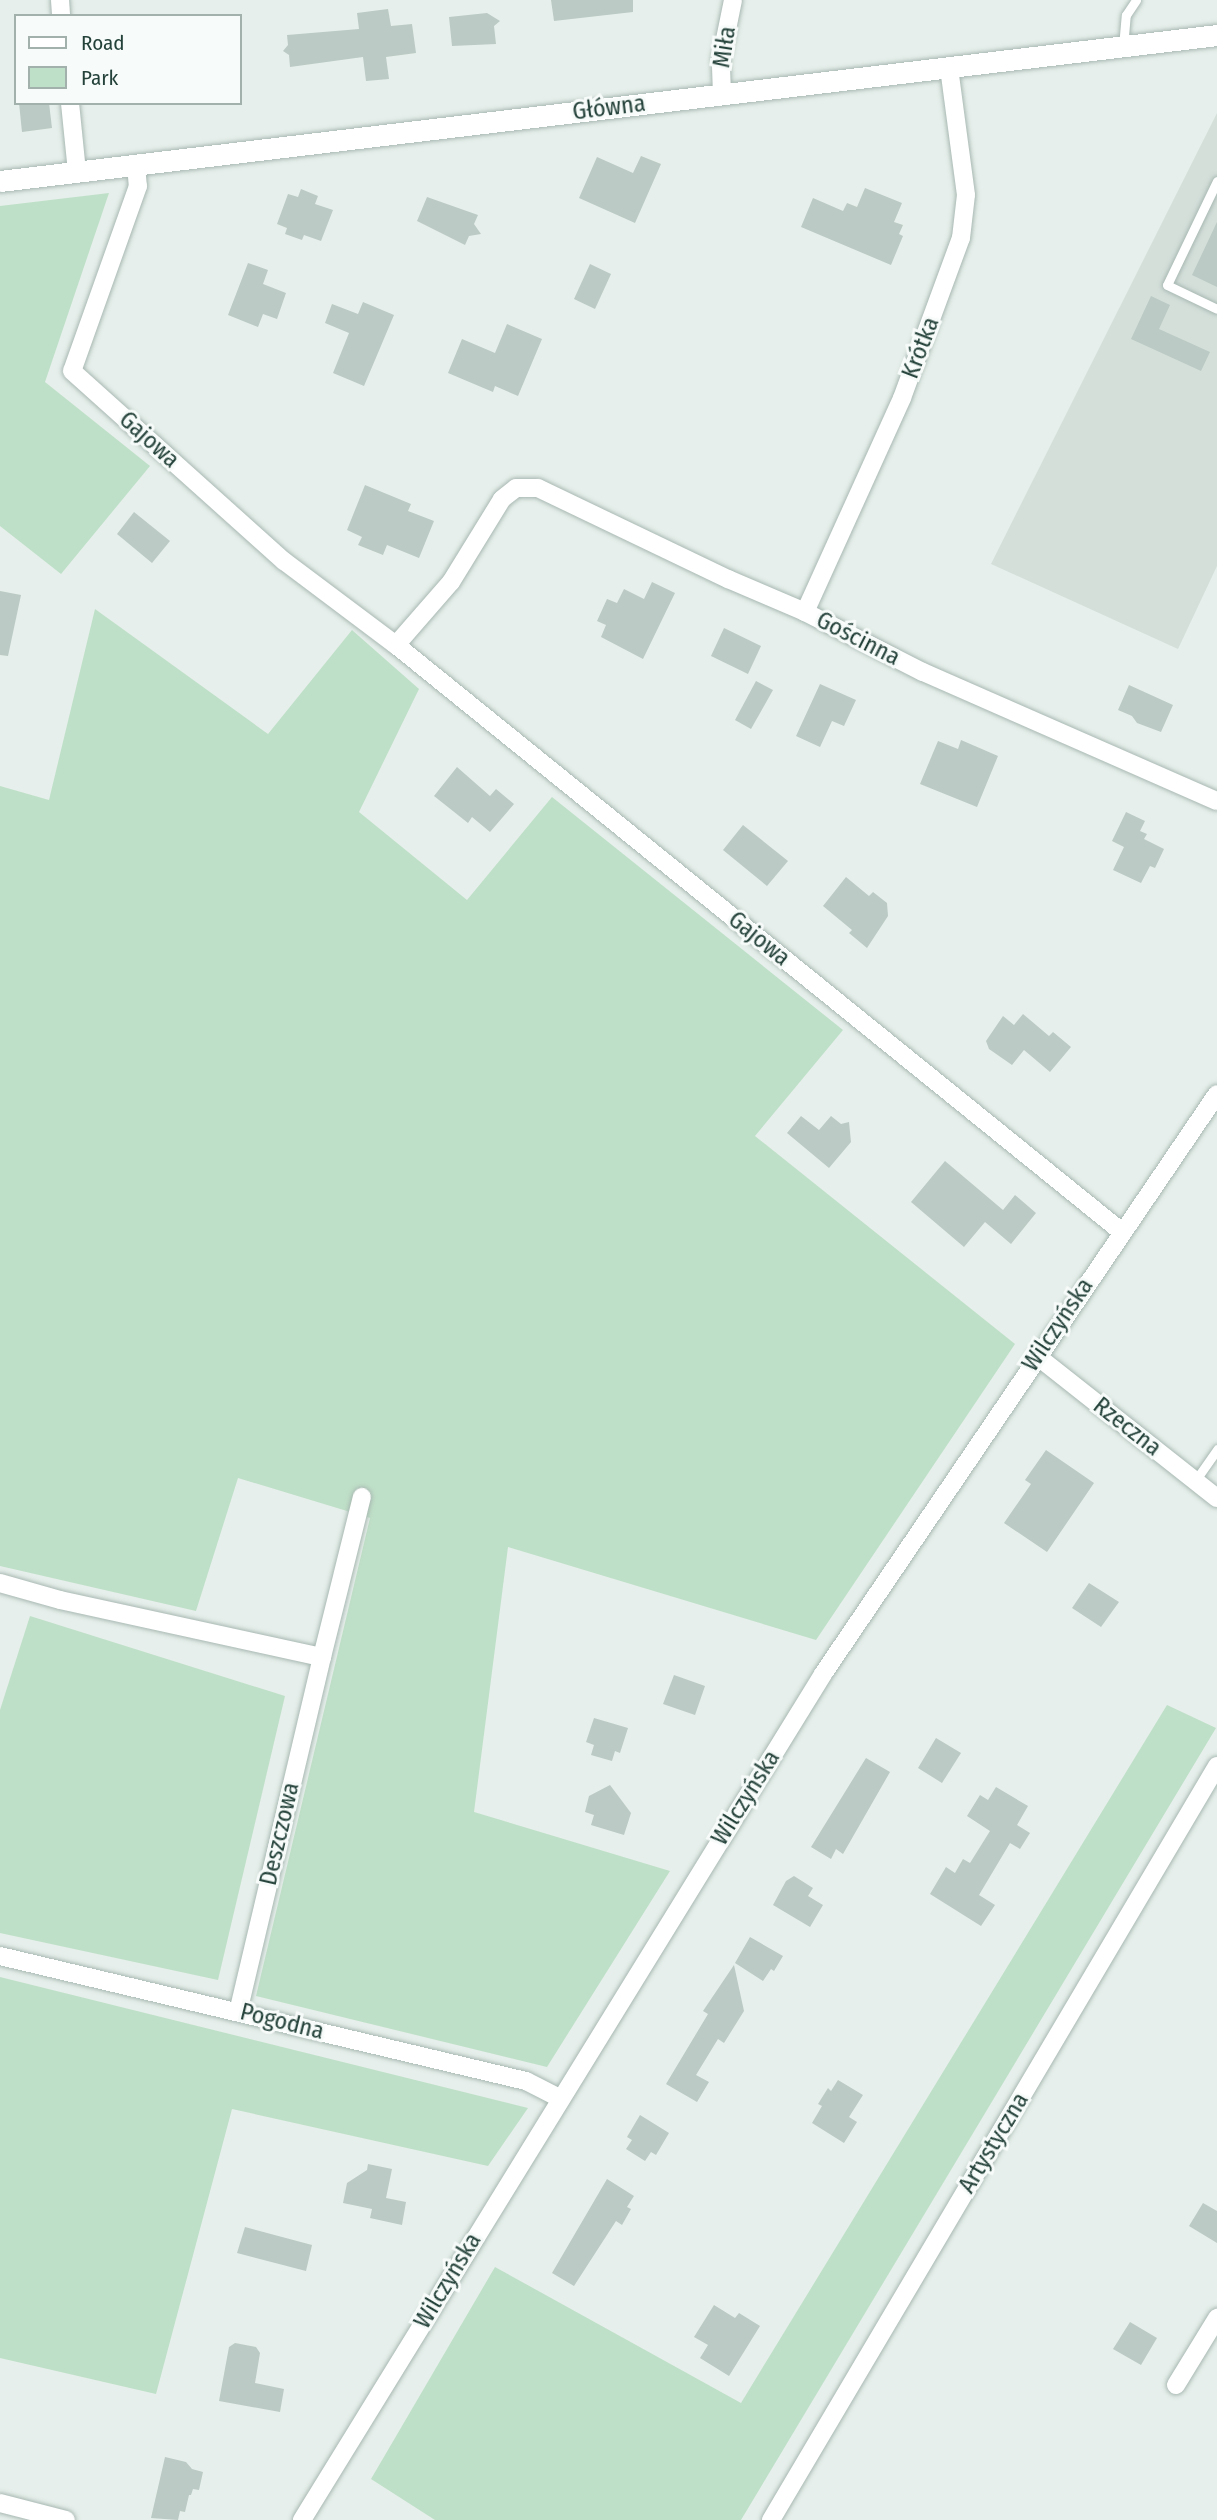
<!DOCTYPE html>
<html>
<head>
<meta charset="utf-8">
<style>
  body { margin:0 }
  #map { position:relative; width:1217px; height:2520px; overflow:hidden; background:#e6efeb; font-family:"Fira Sans Condensed",sans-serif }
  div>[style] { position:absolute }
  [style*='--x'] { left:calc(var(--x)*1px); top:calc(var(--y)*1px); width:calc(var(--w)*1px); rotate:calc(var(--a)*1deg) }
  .built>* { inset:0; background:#d4dfda }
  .green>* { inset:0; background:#bfe0c8 }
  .building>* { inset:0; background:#bbcac4 }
  .roads { filter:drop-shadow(0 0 2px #a8b8b2) drop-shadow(0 0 2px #a8b8b2) }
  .lane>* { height:9px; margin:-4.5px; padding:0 4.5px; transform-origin:4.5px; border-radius:4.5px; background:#fff }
  .street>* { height:18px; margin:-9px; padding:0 9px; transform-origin:9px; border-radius:9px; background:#fff }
  .secondary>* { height:21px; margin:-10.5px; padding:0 10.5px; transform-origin:10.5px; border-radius:10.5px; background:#fff }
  span { translate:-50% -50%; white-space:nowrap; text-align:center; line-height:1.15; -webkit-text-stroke:6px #f7fbf9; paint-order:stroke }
  .street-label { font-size:24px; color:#24423a }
  .legend { position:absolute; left:14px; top:14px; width:228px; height:91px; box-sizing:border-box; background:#f7fbf9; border:2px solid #a3b1ad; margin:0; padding:9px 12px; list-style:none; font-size:21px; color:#24423a }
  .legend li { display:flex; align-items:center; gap:14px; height:35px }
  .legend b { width:35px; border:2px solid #a3b1ad }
</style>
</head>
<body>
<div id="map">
  <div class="built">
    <div style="clip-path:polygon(1217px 113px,1217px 566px,1178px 649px,991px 564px)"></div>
  </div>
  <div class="green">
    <div style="clip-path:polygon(109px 193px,45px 382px,150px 466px,61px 574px,0 526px,0 206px)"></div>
    <div style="clip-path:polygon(95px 609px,268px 734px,352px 630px,419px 689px,359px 812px,467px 900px,552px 797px,843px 1030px,755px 1136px,1015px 1344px,816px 1640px,508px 1547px,474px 1812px,670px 1871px,547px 2067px,256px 1996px,370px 1518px,238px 1478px,196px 1611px,0 1566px,0 786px,49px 800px)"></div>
    <div style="clip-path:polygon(30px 1616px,285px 1696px,218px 1980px,0 1933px,0 1710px)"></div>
    <div style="clip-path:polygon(1167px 1705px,1216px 1728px,741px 2520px,435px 2520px,371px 2479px,495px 2267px,741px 2403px)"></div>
    <div style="clip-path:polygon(0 1977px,528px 2108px,488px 2166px,232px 2109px,156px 2394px,0 2358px)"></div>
  </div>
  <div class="building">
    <div style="clip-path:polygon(551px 0,633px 0,633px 12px,554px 21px)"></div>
    <div style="clip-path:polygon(388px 9px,391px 26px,412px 24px,416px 53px,386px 57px,389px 79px,366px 81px,363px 57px,290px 67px,289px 55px,283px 51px,288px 45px,287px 35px,359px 29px,357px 13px)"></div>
    <div style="clip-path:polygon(487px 13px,500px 21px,494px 26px,496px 44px,452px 46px,449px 17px)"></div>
    <div style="clip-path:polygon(19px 103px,49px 103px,52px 128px,22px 132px)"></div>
    <div style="clip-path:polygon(641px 156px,661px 164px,635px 223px,579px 198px,597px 157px,633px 173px)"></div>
    <div style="clip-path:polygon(865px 188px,902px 203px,894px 222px,903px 225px,899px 234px,903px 236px,891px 265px,801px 227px,813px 198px,843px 211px,847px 203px,857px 207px)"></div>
    <div style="clip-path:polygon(301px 189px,318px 196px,315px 204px,333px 210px,321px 241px,304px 235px,302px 240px,285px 234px,287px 228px,277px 224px,288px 194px,298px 197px)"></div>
    <div style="clip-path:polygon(427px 197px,478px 215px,474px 224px,481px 234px,469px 236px,465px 245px,417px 221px)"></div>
    <div style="clip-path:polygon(1217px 222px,1217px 287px,1192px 275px)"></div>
    <div style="clip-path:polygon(248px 263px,268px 270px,263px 284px,286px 293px,277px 319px,263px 314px,258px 327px,228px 315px)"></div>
    <div style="clip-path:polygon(590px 264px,611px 274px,595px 309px,574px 299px)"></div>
    <div style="clip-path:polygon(1151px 296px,1170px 305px,1159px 329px,1210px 352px,1201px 371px,1131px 339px)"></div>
    <div style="clip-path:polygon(363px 302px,394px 315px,364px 386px,333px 373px,349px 333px,325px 323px,332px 304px,358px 314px)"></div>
    <div style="clip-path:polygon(507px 324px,542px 339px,518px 396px,495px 386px,493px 392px,448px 373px,462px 339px,495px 353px)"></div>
    <div style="clip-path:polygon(365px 485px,411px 504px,408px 511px,434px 521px,419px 558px,387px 545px,383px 555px,358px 545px,362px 537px,347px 530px)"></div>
    <div style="clip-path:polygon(134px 512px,170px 541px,152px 563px,117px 534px)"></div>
    <div style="clip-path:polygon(652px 582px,675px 593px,643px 659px,601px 637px,606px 625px,597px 621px,607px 599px,617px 603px,624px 589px,644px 599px)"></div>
    <div style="clip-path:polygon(0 591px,21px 595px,8px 656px,0 655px)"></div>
    <div style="clip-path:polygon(724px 628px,761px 646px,748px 674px,711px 656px)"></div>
    <div style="clip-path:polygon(756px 681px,773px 690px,751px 729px,735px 720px)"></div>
    <div style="clip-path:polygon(820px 684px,856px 700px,844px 726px,832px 721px,820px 747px,796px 736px)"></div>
    <div style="clip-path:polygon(1129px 685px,1173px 705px,1161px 732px,1137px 723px,1132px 716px,1118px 710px)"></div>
    <div style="clip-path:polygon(961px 740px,998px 756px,977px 807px,920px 784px,938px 741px,958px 749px)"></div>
    <div style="clip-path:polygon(457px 767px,490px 796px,496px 789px,514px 804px,490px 832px,472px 817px,468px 823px,434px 796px)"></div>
    <div style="clip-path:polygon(1126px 812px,1145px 821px,1140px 831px,1147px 834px,1144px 839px,1164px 849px,1155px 868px,1150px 866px,1141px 883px,1113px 870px,1124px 847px,1112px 841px)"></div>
    <div style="clip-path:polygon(743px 825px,788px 861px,767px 886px,723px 850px)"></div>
    <div style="clip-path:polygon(846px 877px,869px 896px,873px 892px,887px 903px,888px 916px,867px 948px,849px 933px,852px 930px,823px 906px)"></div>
    <div style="clip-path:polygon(1023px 1014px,1049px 1036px,1053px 1032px,1071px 1047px,1050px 1072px,1024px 1050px,1012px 1065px,989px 1049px,986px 1041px,1003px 1016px,1014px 1025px)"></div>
    <div style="clip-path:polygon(801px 1116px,819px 1130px,831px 1116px,841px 1124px,849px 1122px,851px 1142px,829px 1168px,787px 1133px)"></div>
    <div style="clip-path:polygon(945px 1161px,1003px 1210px,1015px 1195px,1036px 1213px,1011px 1244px,985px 1222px,964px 1247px,911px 1202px)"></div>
    <div style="clip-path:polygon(1046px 1450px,1094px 1483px,1047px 1552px,1004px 1523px,1031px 1484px,1025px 1480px)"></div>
    <div style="clip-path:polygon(1089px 1583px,1119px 1602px,1101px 1627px,1072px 1608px)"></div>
    <div style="clip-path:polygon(674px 1675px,705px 1686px,695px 1715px,663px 1704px)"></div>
    <div style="clip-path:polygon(594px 1718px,628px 1728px,620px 1753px,615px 1751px,612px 1761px,591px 1755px,594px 1745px,586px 1742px)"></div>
    <div style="clip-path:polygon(936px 1738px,961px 1753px,942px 1783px,918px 1768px)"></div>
    <div style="clip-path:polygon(866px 1758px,890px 1772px,843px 1854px,836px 1849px,831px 1859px,811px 1847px)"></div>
    <div style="clip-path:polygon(610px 1785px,631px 1813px,624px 1835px,591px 1825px,594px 1815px,585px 1812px,589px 1796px)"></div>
    <div style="clip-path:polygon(996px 1787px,1028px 1806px,1017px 1825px,1030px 1833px,1020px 1849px,1010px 1843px,979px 1895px,995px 1905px,981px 1926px,930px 1894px,946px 1867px,955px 1873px,963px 1859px,970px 1863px,990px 1831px,967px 1816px,980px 1795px,988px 1800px)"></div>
    <div style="clip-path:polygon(794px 1876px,813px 1888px,808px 1896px,823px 1905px,810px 1927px,773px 1905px,786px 1881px)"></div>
    <div style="clip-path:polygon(750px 1937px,783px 1956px,774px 1971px,771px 1969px,763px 1981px,735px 1963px)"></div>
    <div style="clip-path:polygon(734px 1965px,744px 2011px,724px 2043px,718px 2039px,696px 2075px,709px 2082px,697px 2102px,666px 2084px,708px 2014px,703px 2011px)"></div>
    <div style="clip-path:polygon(838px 2080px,863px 2095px,849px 2117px,857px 2122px,844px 2143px,812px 2123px,822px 2106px,818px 2104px,828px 2088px,831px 2091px)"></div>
    <div style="clip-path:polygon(640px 2115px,669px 2133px,656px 2155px,651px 2152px,645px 2161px,626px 2149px,632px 2140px,627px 2137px)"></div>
    <div style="clip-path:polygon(368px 2164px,392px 2169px,386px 2198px,406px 2202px,402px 2225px,370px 2218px,372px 2209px,343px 2203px,347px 2183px,367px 2170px)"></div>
    <div style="clip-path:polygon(607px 2179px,634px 2196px,627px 2207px,631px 2209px,622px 2225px,616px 2221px,574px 2286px,552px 2273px)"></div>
    <div style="clip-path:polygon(1203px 2203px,1217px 2211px,1217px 2243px,1189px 2226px)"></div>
    <div style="clip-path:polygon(245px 2227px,312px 2245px,306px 2271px,237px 2253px)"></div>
    <div style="clip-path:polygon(714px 2305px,735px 2318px,739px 2313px,760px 2326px,729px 2376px,700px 2358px,708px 2345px,694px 2337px)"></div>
    <div style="clip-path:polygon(1130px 2322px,1157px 2338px,1141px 2365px,1113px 2349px)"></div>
    <div style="clip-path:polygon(235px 2343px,256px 2347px,260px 2353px,255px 2383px,284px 2389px,280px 2412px,219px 2401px,229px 2347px)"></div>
    <div style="clip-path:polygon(165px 2457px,186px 2462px,192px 2469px,203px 2472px,199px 2490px,193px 2489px,191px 2495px,189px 2495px,185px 2512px,180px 2511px,178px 2520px,151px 2518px)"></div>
  </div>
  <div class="roads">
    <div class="lane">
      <div style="--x:1123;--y:47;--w:32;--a:-85"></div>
      <div style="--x:1126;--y:15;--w:18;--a:-56"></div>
      <div style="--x:1217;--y:181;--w:115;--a:115.7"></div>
      <div style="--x:1167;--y:285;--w:55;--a:25.6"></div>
      <div style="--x:1195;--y:1481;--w:39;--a:-55"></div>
    </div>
    <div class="street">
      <div style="--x:60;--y:0;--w:16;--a:86"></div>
      <div style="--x:722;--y:95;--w:36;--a:-92"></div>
      <div style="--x:721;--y:59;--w:60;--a:-78.5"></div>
      <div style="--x:70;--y:103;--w:69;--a:84.2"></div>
      <div style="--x:136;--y:165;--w:21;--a:85"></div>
      <div style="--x:138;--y:186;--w:196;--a:109.6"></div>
      <div style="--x:72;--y:371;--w:285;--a:41.9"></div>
      <div style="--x:284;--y:561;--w:140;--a:36.9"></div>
      <div style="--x:396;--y:645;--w:934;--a:38.96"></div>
      <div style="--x:805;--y:612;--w:235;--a:-65.6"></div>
      <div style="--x:902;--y:398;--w:171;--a:-69.8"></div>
      <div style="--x:961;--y:238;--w:43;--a:-83.4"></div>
      <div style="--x:966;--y:195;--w:128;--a:-97.6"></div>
      <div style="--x:396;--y:645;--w:84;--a:-48.9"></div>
      <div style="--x:451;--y:582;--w:97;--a:-58.4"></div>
      <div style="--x:502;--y:499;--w:18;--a:-38"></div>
      <div style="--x:516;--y:488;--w:22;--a:0"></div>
      <div style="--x:538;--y:488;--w:211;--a:25.6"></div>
      <div style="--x:728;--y:579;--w:84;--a:23.2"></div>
      <div style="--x:805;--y:612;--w:132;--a:27"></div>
      <div style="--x:923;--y:672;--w:321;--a:23.7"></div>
      <div style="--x:1037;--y:1356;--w:229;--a:38.3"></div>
      <div style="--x:0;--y:1583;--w:62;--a:15.8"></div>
      <div style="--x:60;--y:1600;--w:268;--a:12.3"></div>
      <div style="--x:322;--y:1657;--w:365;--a:103.3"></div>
      <div style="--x:322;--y:1657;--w:165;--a:-76"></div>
      <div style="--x:0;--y:1956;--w:541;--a:13.37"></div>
      <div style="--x:526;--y:2081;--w:38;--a:27"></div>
      <div style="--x:1176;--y:2385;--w:79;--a:-58.5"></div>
      <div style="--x:0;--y:2503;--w:68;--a:14.4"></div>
      <div style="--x:302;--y:2520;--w:994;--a:-58.37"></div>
      <div style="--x:823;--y:1674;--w:701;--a:-55.81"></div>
      <div style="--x:771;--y:2520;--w:876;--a:-59.4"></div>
    </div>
    <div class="secondary">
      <div style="--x:0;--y:181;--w:1226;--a:-6.84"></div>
    </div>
  </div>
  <div class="street-label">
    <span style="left:725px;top:47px;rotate:-81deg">Miła</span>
    <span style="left:609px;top:108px;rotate:-7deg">Główna</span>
    <span style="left:921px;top:348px;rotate:-69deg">Krótka</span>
    <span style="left:149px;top:440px;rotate:42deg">Gajowa</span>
    <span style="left:858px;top:639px;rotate:27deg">Gościnna</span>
    <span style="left:759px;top:939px;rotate:39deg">Gajowa</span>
    <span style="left:1058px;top:1325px;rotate:-56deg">Wilczyńska</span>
    <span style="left:1127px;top:1427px;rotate:38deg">Rzeczna</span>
    <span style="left:746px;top:1798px;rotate:-58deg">Wilczyńska</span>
    <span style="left:280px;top:1834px;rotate:-77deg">Deszczowa</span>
    <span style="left:282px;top:2022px;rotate:14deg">Pogodna</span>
    <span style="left:994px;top:2143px;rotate:-59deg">Artystyczna</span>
    <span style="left:448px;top:2281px;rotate:-59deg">Wilczyńska</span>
  </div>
  <ul class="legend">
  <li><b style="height:9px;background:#fff"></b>Road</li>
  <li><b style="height:19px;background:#bfe0c8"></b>Park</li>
  </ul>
</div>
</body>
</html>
